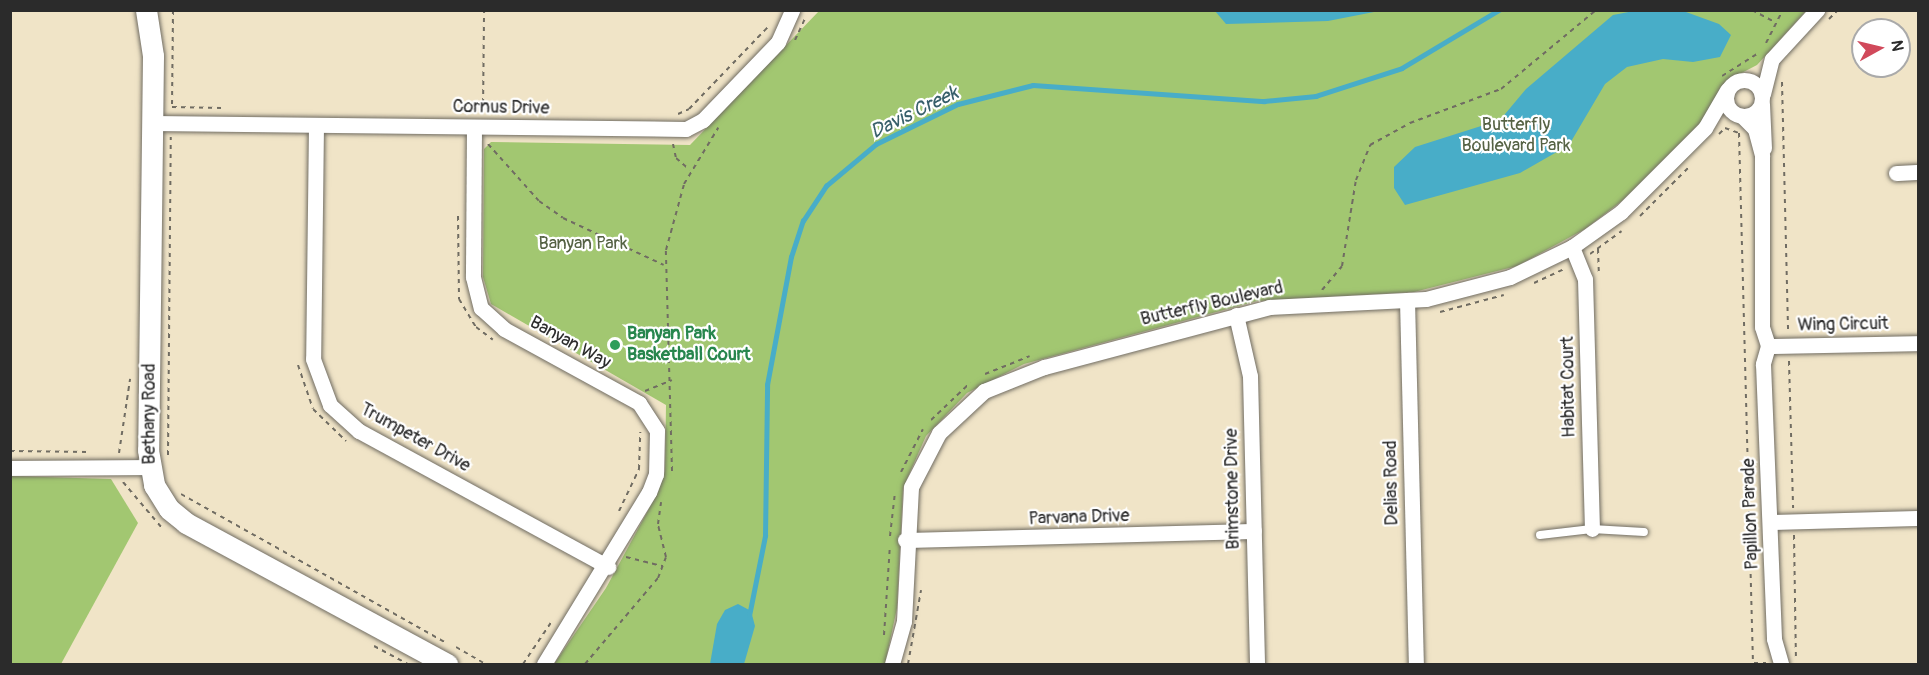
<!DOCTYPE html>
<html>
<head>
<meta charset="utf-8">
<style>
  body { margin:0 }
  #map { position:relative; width:1929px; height:675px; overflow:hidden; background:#f0e4c7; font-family:Pangolin,sans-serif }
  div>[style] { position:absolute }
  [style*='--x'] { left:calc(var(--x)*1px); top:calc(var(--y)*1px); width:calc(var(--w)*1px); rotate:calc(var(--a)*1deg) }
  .green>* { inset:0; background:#a2c771 }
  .water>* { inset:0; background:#48adc8 }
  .stream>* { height:4.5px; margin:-2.25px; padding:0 2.25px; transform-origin:2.25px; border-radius:2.25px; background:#48adc8 }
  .path>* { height:2px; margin-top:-1px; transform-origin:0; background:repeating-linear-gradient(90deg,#706c62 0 4.5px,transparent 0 9px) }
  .roads { filter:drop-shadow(0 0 2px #706c62) drop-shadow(0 0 2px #706c62) }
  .lane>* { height:8px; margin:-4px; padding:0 4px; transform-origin:4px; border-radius:4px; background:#fff }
  .street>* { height:15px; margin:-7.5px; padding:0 7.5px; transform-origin:7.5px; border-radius:7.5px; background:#fff }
  .street>.ring { margin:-7.5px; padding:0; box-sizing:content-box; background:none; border:15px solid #fff; border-radius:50% }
  .secondary>* { height:21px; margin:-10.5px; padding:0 10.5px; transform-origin:10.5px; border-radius:10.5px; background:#fff }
  .dots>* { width:16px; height:16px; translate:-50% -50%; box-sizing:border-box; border:3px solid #fff; border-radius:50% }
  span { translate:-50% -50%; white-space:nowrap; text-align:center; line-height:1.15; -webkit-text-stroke:4.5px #fff; paint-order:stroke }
  .street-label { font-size:18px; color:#2b2b2b }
  .park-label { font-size:18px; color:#556244 }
  .leisure-label { font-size:18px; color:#27864d; font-weight:700 }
  .left { translate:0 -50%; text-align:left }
  .water-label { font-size:20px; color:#375f6a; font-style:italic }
  .frame { position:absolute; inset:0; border:12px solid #2b2b2b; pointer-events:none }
  .north { position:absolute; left:1851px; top:18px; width:60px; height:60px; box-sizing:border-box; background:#fff; border:2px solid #aaa; border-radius:50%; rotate:82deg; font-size:16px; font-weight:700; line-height:24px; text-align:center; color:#2b2b2b }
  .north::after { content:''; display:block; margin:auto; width:21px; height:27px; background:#d1495b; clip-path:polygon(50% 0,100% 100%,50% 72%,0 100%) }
</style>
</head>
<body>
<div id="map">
  <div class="green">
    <div style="clip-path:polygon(819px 11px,1806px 11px,1757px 65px,1726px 81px,1711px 112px,1623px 200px,1585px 229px,1517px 266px,1414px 292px,1257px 301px,1024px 364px,967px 393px,926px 436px,903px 488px,897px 608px,885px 664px,554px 664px,606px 588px,658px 492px,665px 471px,666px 405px,491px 304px,483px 277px,484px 149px,491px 142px,690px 145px)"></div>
    <div style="clip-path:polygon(11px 476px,111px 479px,138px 523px,61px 664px,11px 664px)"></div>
  </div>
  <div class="water">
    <div style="clip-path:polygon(1639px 10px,1686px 12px,1719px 24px,1731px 35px,1720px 57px,1693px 62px,1663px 59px,1627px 67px,1605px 84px,1569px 145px,1520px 173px,1405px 205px,1394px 188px,1394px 167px,1415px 147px,1500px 120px,1526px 89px,1613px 15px)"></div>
    <div style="clip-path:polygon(1215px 11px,1379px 11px,1328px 21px,1226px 24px)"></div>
    <div style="clip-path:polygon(738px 604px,751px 611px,755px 626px,744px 664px,710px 664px,717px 624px,725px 610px)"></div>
  </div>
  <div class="stream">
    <div style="--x:749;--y:616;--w:82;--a:-78.7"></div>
    <div style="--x:765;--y:536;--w:151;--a:-89.2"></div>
    <div style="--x:767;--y:385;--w:130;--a:-79.4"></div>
    <div style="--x:791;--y:257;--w:38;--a:-72"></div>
    <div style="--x:803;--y:221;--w:42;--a:-56.7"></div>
    <div style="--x:826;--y:186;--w:65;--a:-40"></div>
    <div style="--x:876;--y:144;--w:91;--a:-26"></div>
    <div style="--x:958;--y:104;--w:77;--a:-14.2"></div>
    <div style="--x:1033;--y:85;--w:232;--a:4"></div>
    <div style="--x:1264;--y:101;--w:52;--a:-5.5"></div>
    <div style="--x:1316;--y:96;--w:90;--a:-18"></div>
    <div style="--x:1402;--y:68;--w:113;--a:-30.9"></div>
  </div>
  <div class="path">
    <div style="--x:173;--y:10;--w:97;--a:90.6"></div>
    <div style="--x:172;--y:107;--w:50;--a:1.1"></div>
    <div style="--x:1752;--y:10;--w:27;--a:28"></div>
    <div style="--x:1829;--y:19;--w:13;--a:-45"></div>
    <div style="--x:795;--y:40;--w:23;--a:-65"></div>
    <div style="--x:1766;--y:43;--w:37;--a:-63"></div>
    <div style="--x:1722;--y:76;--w:41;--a:-32.2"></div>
    <div style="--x:1782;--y:82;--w:249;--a:88.6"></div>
    <div style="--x:483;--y:112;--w:102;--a:-89.4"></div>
    <div style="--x:678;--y:114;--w:12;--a:-24"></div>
    <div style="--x:689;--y:109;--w:114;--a:-46.1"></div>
    <div style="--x:1719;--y:134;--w:8;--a:-45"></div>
    <div style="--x:1725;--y:128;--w:15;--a:20"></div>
    <div style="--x:1739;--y:133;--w:531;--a:88.49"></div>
    <div style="--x:488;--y:144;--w:76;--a:48.2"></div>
    <div style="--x:539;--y:201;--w:29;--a:35"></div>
    <div style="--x:563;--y:218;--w:111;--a:25"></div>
    <div style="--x:673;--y:144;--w:14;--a:78"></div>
    <div style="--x:676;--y:158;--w:18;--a:41"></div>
    <div style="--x:458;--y:216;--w:83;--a:89.3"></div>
    <div style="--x:459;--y:299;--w:33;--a:59"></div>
    <div style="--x:476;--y:327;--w:21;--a:37"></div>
    <div style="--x:1640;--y:216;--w:69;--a:-45"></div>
    <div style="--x:1598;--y:249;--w:24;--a:88"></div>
    <div style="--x:1590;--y:254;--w:39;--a:-36"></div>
    <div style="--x:1534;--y:283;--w:33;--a:-25"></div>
    <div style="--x:1322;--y:290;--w:31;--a:-50"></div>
    <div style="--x:1342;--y:266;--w:87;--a:-80.8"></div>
    <div style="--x:1356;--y:180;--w:38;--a:-68"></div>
    <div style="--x:1370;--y:145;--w:46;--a:-28.8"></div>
    <div style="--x:1410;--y:123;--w:97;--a:-20.5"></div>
    <div style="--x:1501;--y:89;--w:124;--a:-39.7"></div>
    <div style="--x:1235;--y:300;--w:19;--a:-16"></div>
    <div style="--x:1440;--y:312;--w:66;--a:-14.9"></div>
    <div style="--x:1789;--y:361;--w:147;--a:88.4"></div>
    <div style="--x:298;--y:365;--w:46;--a:71.2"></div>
    <div style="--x:313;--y:409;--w:46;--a:44.1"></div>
    <div style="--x:985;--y:374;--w:48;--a:-21.8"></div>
    <div style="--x:645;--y:391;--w:29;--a:-22"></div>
    <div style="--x:931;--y:420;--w:54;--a:-43.5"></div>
    <div style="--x:10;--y:451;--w:79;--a:0.7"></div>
    <div style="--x:119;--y:453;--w:75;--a:-81.5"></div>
    <div style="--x:168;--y:455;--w:318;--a:-89.5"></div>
    <div style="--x:672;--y:471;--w:221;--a:-91.6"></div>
    <div style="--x:666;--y:250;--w:68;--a:-74.7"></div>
    <div style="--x:684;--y:184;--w:66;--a:-58.7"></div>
    <div style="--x:901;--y:472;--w:48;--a:-62.9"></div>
    <div style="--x:123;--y:482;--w:60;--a:49.7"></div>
    <div style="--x:181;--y:494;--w:303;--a:29.3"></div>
    <div style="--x:619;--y:511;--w:47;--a:-64.5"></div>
    <div style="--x:639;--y:469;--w:37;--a:-88"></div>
    <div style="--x:1794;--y:535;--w:126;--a:89.1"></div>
    <div style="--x:890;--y:536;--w:44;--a:-83.5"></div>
    <div style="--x:626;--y:557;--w:38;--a:14"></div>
    <div style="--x:884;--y:635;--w:90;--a:-86.2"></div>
    <div style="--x:374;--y:646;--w:38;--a:28"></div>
    <div style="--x:456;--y:647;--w:34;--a:30"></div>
    <div style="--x:1754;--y:663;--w:12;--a:0"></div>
    <div style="--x:523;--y:664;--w:52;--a:-56"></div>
    <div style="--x:585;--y:664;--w:113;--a:-49.7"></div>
    <div style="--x:658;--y:578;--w:22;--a:-69"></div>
    <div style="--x:666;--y:557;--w:34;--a:-104"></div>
    <div style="--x:658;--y:524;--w:22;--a:-82"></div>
    <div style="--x:908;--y:664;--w:75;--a:-80"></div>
  </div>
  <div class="roads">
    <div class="lane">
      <div style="--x:1540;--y:535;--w:52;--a:-6.6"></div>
      <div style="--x:1592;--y:529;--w:52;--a:3.3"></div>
    </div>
    <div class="street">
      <div class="ring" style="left:1726px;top:80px;width:21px;height:21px"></div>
      <div style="--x:1763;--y:94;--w:36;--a:-76"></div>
      <div style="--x:1772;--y:59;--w:67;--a:-47.4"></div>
      <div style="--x:1762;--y:104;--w:44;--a:87.4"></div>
      <div style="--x:1742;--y:116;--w:18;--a:45"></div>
      <div style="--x:1755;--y:129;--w:28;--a:75"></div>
      <div style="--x:1762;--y:156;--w:171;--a:90"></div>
      <div style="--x:1762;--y:327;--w:20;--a:72"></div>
      <div style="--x:1768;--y:346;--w:19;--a:106"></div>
      <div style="--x:1763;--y:364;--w:275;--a:87.7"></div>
      <div style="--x:1774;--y:639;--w:26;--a:74"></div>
      <div style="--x:152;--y:123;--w:534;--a:0.64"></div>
      <div style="--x:686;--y:129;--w:19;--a:-28"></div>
      <div style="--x:703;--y:120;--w:108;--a:-46.1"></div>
      <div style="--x:778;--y:42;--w:35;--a:-66"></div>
      <div style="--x:316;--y:125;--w:234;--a:90.7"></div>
      <div style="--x:313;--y:359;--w:49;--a:69.7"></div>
      <div style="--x:330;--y:405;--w:39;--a:42"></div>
      <div style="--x:359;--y:431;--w:284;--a:28.6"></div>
      <div style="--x:474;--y:127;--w:150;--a:90.4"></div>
      <div style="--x:473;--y:277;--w:32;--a:76"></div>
      <div style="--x:481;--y:308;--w:31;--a:42"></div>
      <div style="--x:504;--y:329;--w:154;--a:28.7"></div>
      <div style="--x:639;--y:403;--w:33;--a:57"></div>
      <div style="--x:657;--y:431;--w:43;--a:91.3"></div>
      <div style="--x:656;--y:474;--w:19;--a:111"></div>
      <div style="--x:649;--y:492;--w:202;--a:121.4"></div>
      <div style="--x:1896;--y:173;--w:22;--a:-3"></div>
      <div style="--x:1572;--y:247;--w:35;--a:68"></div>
      <div style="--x:1585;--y:279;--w:250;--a:88.4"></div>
      <div style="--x:1407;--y:300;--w:364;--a:88.6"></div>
      <div style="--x:1236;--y:315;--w:63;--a:77.1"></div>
      <div style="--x:1250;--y:376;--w:288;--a:88.6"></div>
      <div style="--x:1768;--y:346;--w:150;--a:-1.1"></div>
      <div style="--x:10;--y:468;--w:139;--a:-0.4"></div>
      <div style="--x:1771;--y:522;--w:147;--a:-1.6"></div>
      <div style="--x:905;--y:540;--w:349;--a:-1.5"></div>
      <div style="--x:892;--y:664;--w:45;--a:-74.4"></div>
      <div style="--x:904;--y:621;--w:134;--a:-87"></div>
      <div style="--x:911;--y:487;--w:61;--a:-62.6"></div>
      <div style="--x:939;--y:433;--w:62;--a:-43"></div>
      <div style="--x:984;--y:391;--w:65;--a:-21.8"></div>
      <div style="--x:1044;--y:367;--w:233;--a:-14.9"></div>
      <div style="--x:1269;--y:307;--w:157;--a:-2.9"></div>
      <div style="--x:1426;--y:299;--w:87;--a:-14.7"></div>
      <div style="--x:1510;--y:277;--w:69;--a:-25.8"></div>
      <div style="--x:1572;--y:247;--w:60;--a:-35.5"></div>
      <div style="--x:1621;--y:212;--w:119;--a:-45"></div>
      <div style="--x:1705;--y:128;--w:44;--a:-59.9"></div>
    </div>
    <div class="secondary">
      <div style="--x:146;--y:10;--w:47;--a:81.3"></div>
      <div style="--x:153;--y:56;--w:394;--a:90.7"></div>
      <div style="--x:148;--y:450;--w:36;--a:80"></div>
      <div style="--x:154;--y:485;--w:28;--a:58"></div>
      <div style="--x:169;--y:509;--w:22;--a:39"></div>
      <div style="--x:186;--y:523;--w:297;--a:28.4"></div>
    </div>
  </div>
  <div class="dots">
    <div style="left:615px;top:345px;background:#2e9e5b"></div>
  </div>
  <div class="street-label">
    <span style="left:501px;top:108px;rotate:1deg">Cornus Drive</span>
    <span style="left:1212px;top:304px;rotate:-13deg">Butterfly Boulevard</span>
    <span style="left:1843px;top:325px;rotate:-1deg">Wing Circuit</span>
    <span style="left:570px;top:343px;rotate:29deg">Banyan Way</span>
    <span style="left:1569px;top:387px;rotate:-91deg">Habitat Court</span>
    <span style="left:150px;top:414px;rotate:-90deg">Bethany Road</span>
    <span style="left:415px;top:438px;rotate:29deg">Trumpeter Drive</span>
    <span style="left:1392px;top:483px;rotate:-91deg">Delias Road</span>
    <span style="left:1233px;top:489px;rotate:-91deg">Brimstone Drive</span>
    <span style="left:1751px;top:514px;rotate:-92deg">Papillon Parade</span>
    <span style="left:1079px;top:518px;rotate:-2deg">Parvana Drive</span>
  </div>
  <div class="park-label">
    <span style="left:1516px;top:136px">Butterfly<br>Boulevard Park</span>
    <span style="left:583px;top:244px">Banyan Park</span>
  </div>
  <div class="leisure-label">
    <span class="left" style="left:627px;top:345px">Banyan Park<br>Basketball Court</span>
  </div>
  <div class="water-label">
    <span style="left:914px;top:112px;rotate:-26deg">Davis Creek</span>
  </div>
  <div class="frame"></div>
  <div class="north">N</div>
</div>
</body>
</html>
